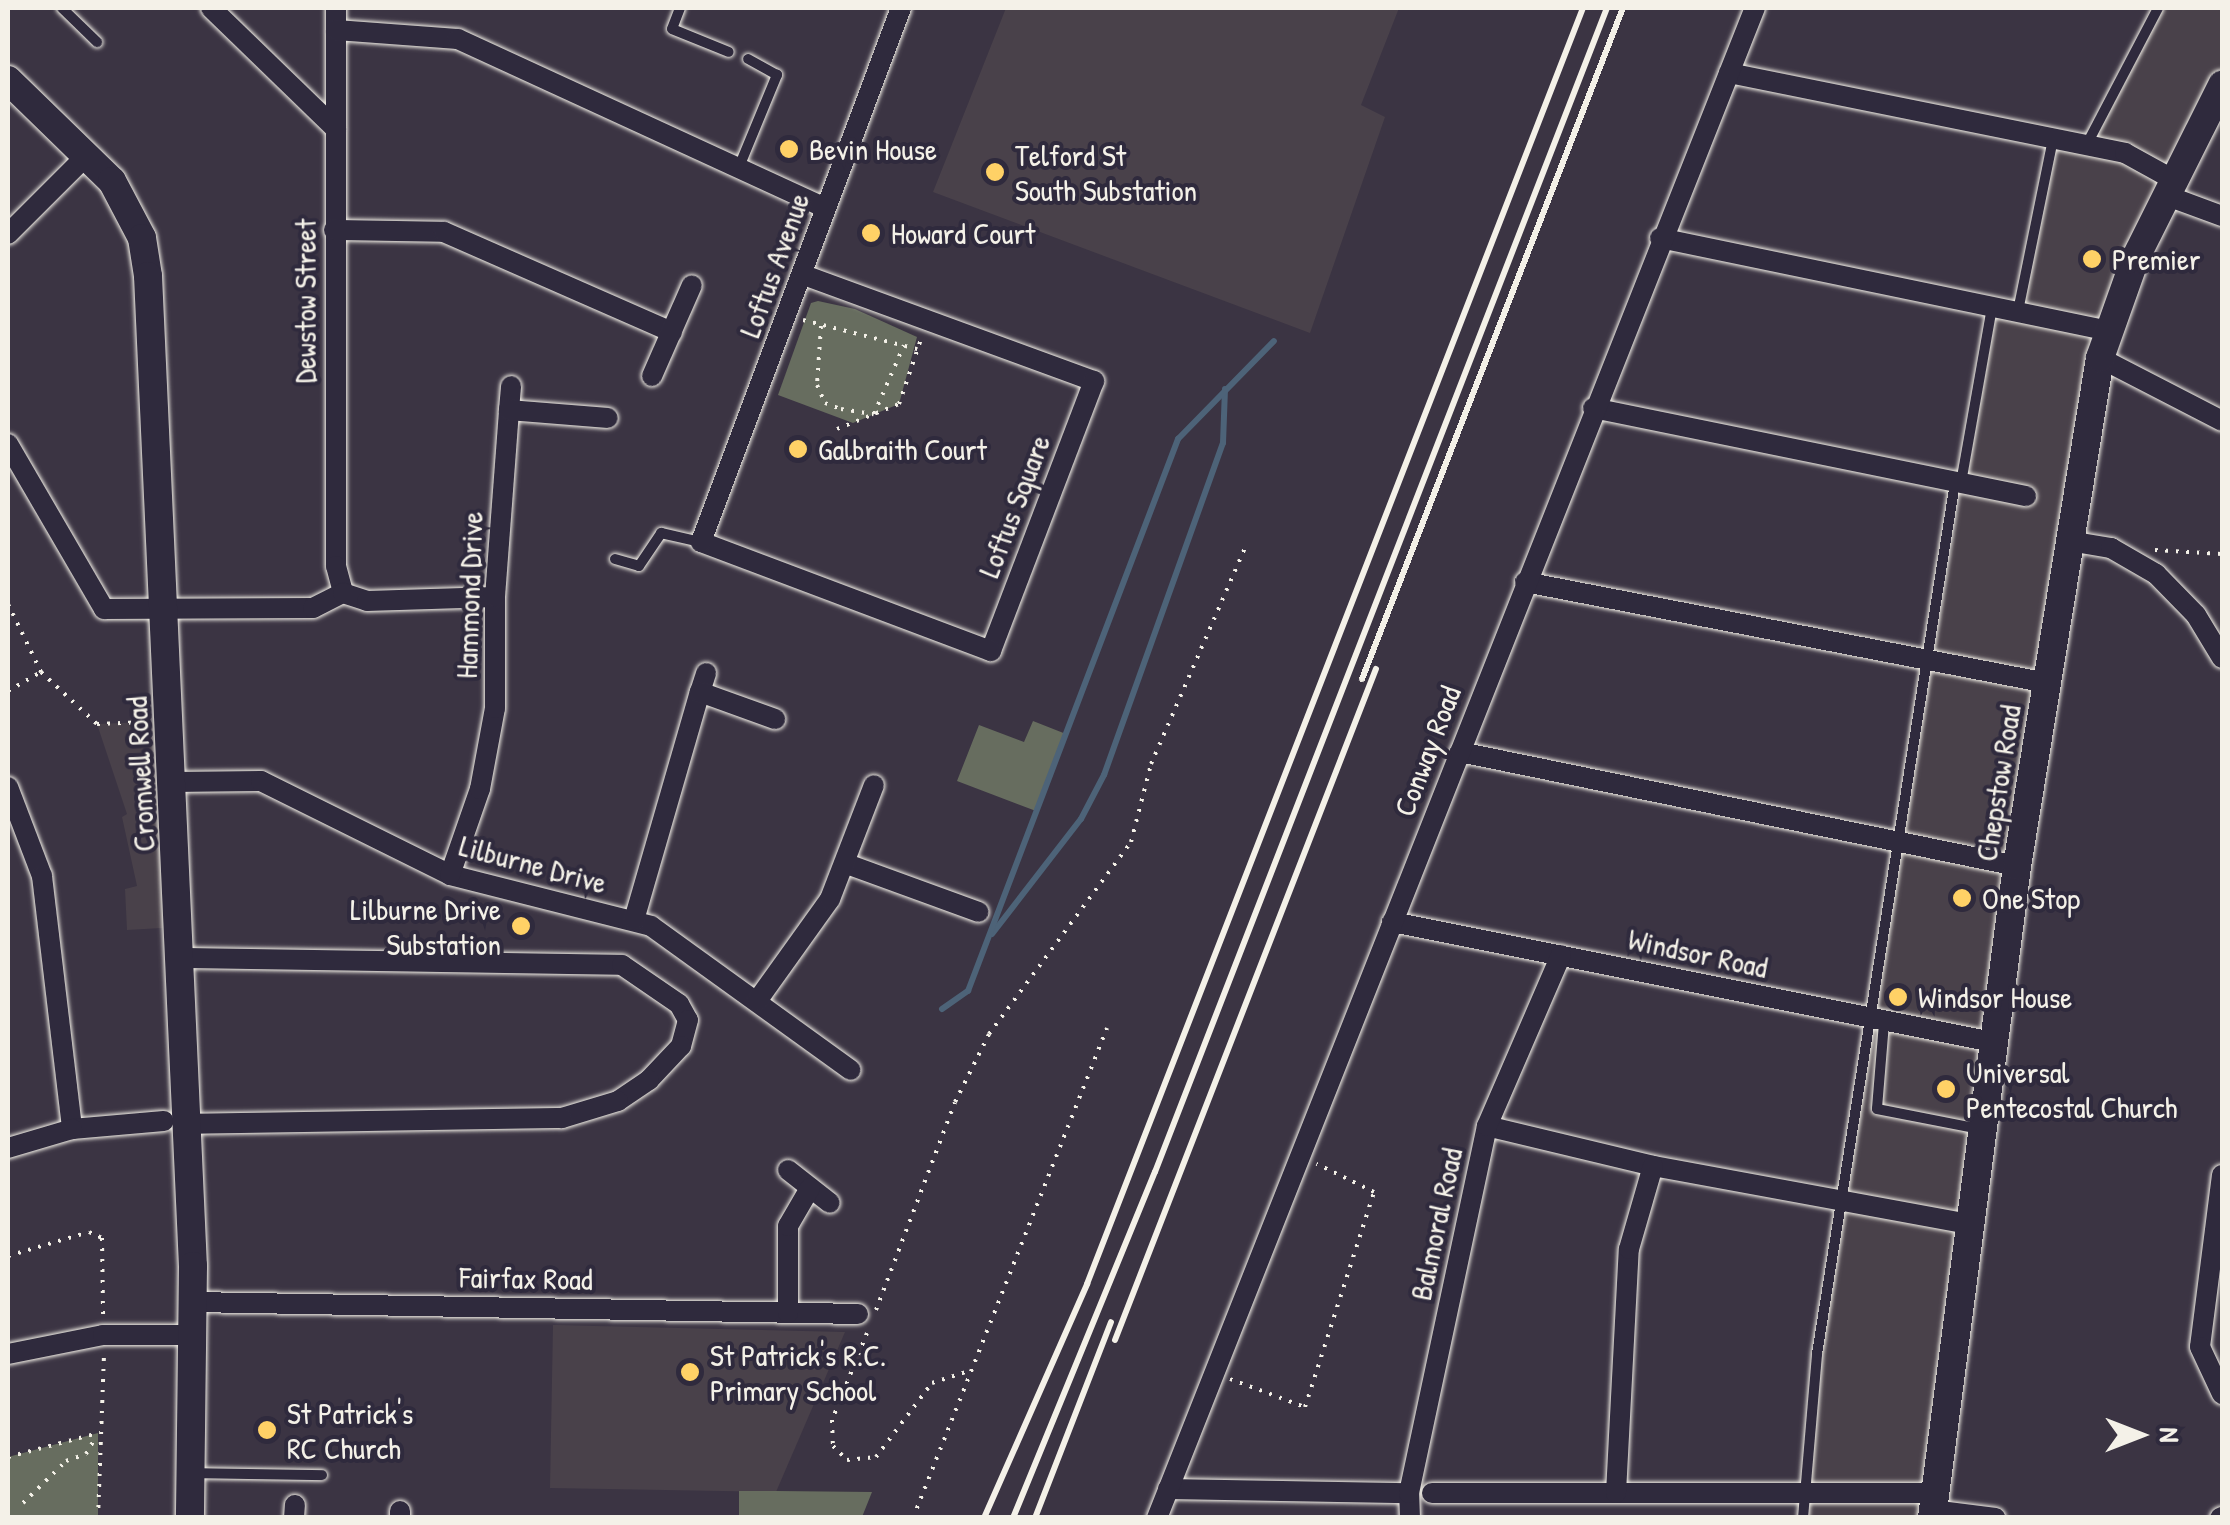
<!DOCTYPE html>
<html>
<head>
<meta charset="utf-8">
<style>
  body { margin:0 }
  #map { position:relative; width:2230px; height:1525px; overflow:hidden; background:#3b3443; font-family:"Patrick Hand",sans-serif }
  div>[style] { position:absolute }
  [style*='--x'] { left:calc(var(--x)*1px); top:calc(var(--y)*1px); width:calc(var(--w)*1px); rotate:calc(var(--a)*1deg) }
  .built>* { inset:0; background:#49414a }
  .green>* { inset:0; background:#676d5f }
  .stream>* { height:6px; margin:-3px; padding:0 3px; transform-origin:3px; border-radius:3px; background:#4d6378 }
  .path>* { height:4px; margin-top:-2px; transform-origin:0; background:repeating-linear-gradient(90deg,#f4f1e8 0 2.5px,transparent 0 10.5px) }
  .roads { filter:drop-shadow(0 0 2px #f4f1e8) drop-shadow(0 0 2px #f4f1e8) }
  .lane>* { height:10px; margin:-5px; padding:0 5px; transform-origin:5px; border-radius:5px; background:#2f2a3d }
  .street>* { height:20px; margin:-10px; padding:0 10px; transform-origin:10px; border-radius:10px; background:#2f2a3d }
  .secondary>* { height:28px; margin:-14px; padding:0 14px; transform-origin:14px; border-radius:14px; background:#2f2a3d }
  .rail>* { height:6px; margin:-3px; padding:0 3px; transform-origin:3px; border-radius:3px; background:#f4f1e8 }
  .dots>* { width:28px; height:28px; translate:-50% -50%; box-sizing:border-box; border:5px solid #2f2a3d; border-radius:50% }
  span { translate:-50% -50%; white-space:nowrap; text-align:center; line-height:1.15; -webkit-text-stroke:8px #2f2a3d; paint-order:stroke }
  .poi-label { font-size:30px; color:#f4f1e8 }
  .left { translate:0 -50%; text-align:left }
  .right { translate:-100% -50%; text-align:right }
  .street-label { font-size:30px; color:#f4f1e8 }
  .frame { position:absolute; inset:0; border:10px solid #f4f1e8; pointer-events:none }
  .north { position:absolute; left:2090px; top:1385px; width:100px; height:100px; -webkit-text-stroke:8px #2f2a3d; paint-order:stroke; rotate:90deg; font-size:28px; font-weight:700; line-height:40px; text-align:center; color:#f4f1e8 }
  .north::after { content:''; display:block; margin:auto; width:35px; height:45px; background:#f4f1e8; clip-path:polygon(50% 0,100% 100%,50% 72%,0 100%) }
</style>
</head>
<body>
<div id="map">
  <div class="built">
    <div style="clip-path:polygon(1006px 8px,1399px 8px,1361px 105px,1385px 117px,1310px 333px,933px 192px)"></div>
    <div style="clip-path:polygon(2158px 8px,2222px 8px,2222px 107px,2106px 330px,1932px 1517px,1803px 1518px,1817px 1354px,1992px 307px,2017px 311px,2053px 139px,2087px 145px)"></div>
    <div style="clip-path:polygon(170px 721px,179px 927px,127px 930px,125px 889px,137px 886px,122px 817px,127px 814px,97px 724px)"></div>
    <div style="clip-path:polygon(553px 1325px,845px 1332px,776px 1492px,550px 1488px)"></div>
  </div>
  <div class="green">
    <div style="clip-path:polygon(818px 301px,855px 309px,917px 337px,899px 404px,853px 423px,778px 395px,811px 303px)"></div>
    <div style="clip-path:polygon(1033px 721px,1066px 734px,1036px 811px,957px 781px,979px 725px,1024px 742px)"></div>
    <div style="clip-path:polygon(98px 1433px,98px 1517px,8px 1517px,8px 1457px)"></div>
    <div style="clip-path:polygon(739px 1491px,777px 1491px,872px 1492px,862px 1517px,739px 1518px)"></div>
  </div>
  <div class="stream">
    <div style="--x:992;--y:934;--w:145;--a:-52.3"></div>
    <div style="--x:1081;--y:819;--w:50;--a:-62.4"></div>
    <div style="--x:1104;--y:775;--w:353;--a:-70.3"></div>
    <div style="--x:1223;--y:443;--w:54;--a:-87.9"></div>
    <div style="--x:942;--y:1009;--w:32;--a:-35"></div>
    <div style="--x:968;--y:991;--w:591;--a:-69.17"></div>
    <div style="--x:1178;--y:439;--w:137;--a:-45.6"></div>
  </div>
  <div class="path">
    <div style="--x:803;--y:320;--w:118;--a:14.3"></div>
    <div style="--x:821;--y:326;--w:59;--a:93.9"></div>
    <div style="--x:817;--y:385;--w:20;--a:66"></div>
    <div style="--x:825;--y:403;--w:17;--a:21"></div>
    <div style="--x:841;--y:409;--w:33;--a:9"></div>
    <div style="--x:874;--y:414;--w:75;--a:-66.5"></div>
    <div style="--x:837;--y:429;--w:67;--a:-22"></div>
    <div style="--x:899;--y:404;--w:72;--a:-71.3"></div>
    <div style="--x:2155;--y:550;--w:67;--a:3.4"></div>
    <div style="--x:8;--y:604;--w:76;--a:64.1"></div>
    <div style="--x:8;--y:691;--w:38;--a:-30"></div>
    <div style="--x:41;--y:672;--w:76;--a:42.9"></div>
    <div style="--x:97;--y:724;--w:50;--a:-2.3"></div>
    <div style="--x:8;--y:1256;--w:84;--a:-16.5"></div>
    <div style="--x:89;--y:1232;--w:14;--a:25"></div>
    <div style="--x:102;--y:1238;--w:76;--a:89.2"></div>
    <div style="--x:876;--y:1310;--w:222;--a:-69.2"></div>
    <div style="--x:955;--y:1102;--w:76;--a:-63.4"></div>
    <div style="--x:989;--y:1034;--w:239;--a:-53.5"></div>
    <div style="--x:1131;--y:842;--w:81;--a:-75.6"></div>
    <div style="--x:1151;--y:764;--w:236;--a:-66.5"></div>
    <div style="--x:867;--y:1333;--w:94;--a:111.9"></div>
    <div style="--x:832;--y:1420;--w:26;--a:88"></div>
    <div style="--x:833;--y:1446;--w:20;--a:45"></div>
    <div style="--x:847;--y:1460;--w:29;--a:-6"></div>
    <div style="--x:876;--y:1457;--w:93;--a:-52.9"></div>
    <div style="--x:932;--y:1383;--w:36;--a:-18"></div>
    <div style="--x:1230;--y:1379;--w:80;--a:20.5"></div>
    <div style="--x:1305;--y:1407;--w:226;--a:-72.2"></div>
    <div style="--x:1374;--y:1192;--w:64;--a:-153.8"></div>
    <div style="--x:8;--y:1457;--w:93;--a:-14.9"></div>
    <div style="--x:23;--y:1503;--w:60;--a:-44.3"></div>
    <div style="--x:66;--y:1461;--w:21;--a:-19"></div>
    <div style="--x:86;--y:1454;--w:20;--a:-60"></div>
    <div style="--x:98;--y:1518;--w:165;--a:-87.9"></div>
    <div style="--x:913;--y:1518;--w:527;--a:-68.4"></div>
  </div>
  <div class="roads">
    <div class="lane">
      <div style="--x:62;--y:8;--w:49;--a:44.2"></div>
      <div style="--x:680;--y:8;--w:22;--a:111"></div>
      <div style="--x:672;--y:29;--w:61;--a:22"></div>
      <div style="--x:2087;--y:144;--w:153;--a:-62.4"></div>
      <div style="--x:739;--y:167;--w:100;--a:-67.6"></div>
      <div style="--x:777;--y:75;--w:33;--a:-151"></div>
      <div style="--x:2018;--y:311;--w:176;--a:-78.5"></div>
      <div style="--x:1961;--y:483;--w:179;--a:-80"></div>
      <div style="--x:615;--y:559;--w:25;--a:16"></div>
      <div style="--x:639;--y:566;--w:40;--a:-56"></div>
      <div style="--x:661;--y:533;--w:41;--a:12.7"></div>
      <div style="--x:1884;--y:1023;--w:86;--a:94.7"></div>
      <div style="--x:1877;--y:1109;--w:105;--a:11"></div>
      <div style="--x:191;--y:1473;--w:131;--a:0.9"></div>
      <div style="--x:1803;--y:1518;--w:165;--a:-85.1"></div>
      <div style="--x:1817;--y:1354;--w:882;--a:-81"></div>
    </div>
    <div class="street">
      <div style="--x:211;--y:8;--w:174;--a:44.1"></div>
      <div style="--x:336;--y:8;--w:558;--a:90"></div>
      <div style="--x:336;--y:566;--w:28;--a:75"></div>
      <div style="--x:336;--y:30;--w:122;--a:4.2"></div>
      <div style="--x:458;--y:39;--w:404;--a:24.7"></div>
      <div style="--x:1729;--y:73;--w:404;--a:11.4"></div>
      <div style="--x:2125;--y:153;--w:56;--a:28.9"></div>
      <div style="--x:2165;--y:195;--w:61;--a:20.2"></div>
      <div style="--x:334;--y:230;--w:110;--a:1"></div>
      <div style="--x:444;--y:232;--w:249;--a:23.7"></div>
      <div style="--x:8;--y:234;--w:112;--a:-45"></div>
      <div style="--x:1660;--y:238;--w:455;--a:11.7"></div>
      <div style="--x:804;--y:275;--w:309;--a:20.1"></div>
      <div style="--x:1094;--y:381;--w:289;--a:110.9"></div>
      <div style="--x:991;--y:651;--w:310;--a:-159.4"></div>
      <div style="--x:701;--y:542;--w:570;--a:-69.47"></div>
      <div style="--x:2100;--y:358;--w:137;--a:27.3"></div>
      <div style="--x:652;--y:376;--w:99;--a:-66.3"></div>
      <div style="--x:1593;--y:408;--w:442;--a:11.5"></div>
      <div style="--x:509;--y:410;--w:24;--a:-85"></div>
      <div style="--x:8;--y:444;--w:191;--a:59.8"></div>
      <div style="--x:104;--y:609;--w:209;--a:-0.3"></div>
      <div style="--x:313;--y:608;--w:34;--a:-27"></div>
      <div style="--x:2069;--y:541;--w:43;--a:9.5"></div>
      <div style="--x:2111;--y:548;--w:52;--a:30"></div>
      <div style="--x:2156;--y:574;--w:57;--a:45.7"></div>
      <div style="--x:2196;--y:615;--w:50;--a:58.8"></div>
      <div style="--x:1525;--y:582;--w:532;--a:10.95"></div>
      <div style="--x:343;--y:593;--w:25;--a:18"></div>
      <div style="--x:367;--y:601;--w:128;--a:-1.8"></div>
      <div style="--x:700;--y:692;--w:20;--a:-72"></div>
      <div style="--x:1460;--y:752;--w:569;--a:11.57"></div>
      <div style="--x:173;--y:782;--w:88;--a:-0.7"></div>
      <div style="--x:261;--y:781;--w:211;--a:26.4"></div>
      <div style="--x:450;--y:875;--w:207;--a:14.2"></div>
      <div style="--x:651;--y:926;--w:246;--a:35.8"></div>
      <div style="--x:8;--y:787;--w:95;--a:69.1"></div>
      <div style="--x:42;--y:876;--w:255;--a:83.2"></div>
      <div style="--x:72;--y:1129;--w:92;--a:-5"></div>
      <div style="--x:847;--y:864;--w:140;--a:20"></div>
      <div style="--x:450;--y:875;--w:91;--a:-70.8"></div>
      <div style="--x:480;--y:789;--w:82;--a:-79.5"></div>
      <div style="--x:495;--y:708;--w:111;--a:-90"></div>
      <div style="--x:495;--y:597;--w:188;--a:-85.7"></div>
      <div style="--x:509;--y:410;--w:99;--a:4.6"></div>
      <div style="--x:634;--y:920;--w:237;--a:-73.9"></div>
      <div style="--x:700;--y:692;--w:80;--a:19.8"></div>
      <div style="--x:1392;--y:922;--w:612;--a:11.31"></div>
      <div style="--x:181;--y:958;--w:441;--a:0.9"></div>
      <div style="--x:622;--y:965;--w:69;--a:34.4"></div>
      <div style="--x:679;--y:1004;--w:18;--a:61"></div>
      <div style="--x:688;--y:1020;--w:27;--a:105"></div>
      <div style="--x:681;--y:1046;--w:47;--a:133.3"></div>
      <div style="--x:649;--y:1080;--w:37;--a:146"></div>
      <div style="--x:618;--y:1101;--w:59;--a:163.1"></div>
      <div style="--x:562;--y:1118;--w:374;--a:179.1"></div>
      <div style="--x:757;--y:1001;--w:125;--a:-54.4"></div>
      <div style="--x:830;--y:899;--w:122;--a:-68.9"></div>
      <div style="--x:1487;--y:1126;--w:171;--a:13.5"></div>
      <div style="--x:1653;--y:1166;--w:320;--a:10.4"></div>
      <div style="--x:8;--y:1148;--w:67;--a:-16.5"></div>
      <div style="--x:788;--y:1170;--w:53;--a:38.2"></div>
      <div style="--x:2222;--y:1175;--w:173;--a:97.3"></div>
      <div style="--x:2200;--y:1347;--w:52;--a:64.9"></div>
      <div style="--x:193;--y:1302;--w:665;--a:1.03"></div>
      <div style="--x:788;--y:1313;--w:87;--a:-90"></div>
      <div style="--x:788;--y:1226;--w:44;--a:-59.9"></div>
      <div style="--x:8;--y:1354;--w:97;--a:-11.3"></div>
      <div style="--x:103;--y:1335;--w:89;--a:0"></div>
      <div style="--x:1168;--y:1489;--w:241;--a:1"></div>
      <div style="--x:1432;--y:1493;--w:503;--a:0"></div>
      <div style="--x:1616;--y:1493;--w:244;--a:-87"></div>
      <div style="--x:1629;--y:1249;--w:86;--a:-73.9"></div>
      <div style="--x:1932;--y:1510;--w:64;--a:7.2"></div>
      <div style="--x:400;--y:1511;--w:7;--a:90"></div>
      <div style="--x:294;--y:1518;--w:13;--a:-86"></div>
      <div style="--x:1157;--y:1518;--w:1624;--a:-68.4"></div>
      <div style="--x:1410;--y:1518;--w:25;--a:-92"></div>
      <div style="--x:1409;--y:1493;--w:375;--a:-78"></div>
      <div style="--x:1487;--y:1126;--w:186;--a:-66.6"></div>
      <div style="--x:2220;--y:1518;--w:2;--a:-27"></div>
    </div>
    <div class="secondary">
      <div style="--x:8;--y:80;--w:145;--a:44.2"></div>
      <div style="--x:112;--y:181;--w:64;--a:62.2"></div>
      <div style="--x:142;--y:238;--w:38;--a:81"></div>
      <div style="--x:148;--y:276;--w:991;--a:87.4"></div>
      <div style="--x:193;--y:1266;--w:252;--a:90.7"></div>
      <div style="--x:1932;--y:1518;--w:658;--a:-82.57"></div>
      <div style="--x:2017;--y:866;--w:515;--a:-80.72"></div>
      <div style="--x:2100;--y:358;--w:105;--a:-70.5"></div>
      <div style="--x:2135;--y:259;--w:195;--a:-63.4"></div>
    </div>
  </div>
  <div class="rail">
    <div style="--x:1362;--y:679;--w:720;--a:-68.75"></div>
    <div style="--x:1115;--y:1340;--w:720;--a:-68.75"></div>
    <div style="--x:984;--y:1518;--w:256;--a:-66.2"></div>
    <div style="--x:1087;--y:1284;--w:1369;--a:-68.76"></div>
    <div style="--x:1013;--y:1518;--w:374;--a:-67.7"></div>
    <div style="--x:1155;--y:1172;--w:1249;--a:-68.78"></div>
    <div style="--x:1035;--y:1518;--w:210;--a:-68.8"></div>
  </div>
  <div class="dots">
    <div style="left:789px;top:149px;background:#ffd166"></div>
    <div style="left:995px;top:172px;background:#ffd166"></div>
    <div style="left:871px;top:233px;background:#ffd166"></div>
    <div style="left:2092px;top:259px;background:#ffd166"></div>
    <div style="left:798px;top:449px;background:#ffd166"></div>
    <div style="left:1962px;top:898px;background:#ffd166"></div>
    <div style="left:521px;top:926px;background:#ffd166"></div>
    <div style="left:1898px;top:997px;background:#ffd166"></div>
    <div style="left:1946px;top:1089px;background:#ffd166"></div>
    <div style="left:690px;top:1372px;background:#ffd166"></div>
    <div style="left:267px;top:1430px;background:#ffd166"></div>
  </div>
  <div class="poi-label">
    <span class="left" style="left:809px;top:149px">Bevin House</span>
    <span class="left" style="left:1015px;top:172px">Telford St<br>South Substation</span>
    <span class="left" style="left:891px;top:233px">Howard Court</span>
    <span class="left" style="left:2112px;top:259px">Premier</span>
    <span class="left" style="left:818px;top:449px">Galbraith Court</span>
    <span class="left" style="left:1982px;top:898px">One Stop</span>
    <span class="right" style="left:501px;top:926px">Lilburne Drive<br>Substation</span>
    <span class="left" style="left:1918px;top:997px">Windsor House</span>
    <span class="left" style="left:1966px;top:1089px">Universal<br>Pentecostal Church</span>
    <span class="left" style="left:710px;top:1372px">St Patrick's R.C.<br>Primary School</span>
    <span class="left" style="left:287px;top:1430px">St Patrick's<br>RC Church</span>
  </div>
  <div class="street-label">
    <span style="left:774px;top:265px;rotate:-70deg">Loftus Avenue</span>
    <span style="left:305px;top:301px;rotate:-90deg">Dewstow Street</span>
    <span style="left:1014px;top:506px;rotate:-69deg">Loftus Square</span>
    <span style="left:469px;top:595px;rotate:-88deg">Hammond Drive</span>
    <span style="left:1427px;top:751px;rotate:-69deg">Conway Road</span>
    <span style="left:140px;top:774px;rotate:-93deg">Cromwell Road</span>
    <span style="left:1998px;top:783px;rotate:-81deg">Chepstow Road</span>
    <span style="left:533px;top:864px;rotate:15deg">Lilburne Drive</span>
    <span style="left:1698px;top:953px;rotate:12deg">Windsor Road</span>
    <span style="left:1436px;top:1224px;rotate:-78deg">Balmoral Road</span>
    <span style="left:526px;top:1278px;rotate:1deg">Fairfax Road</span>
  </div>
  <div class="frame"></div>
  <div class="north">N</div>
</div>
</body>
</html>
